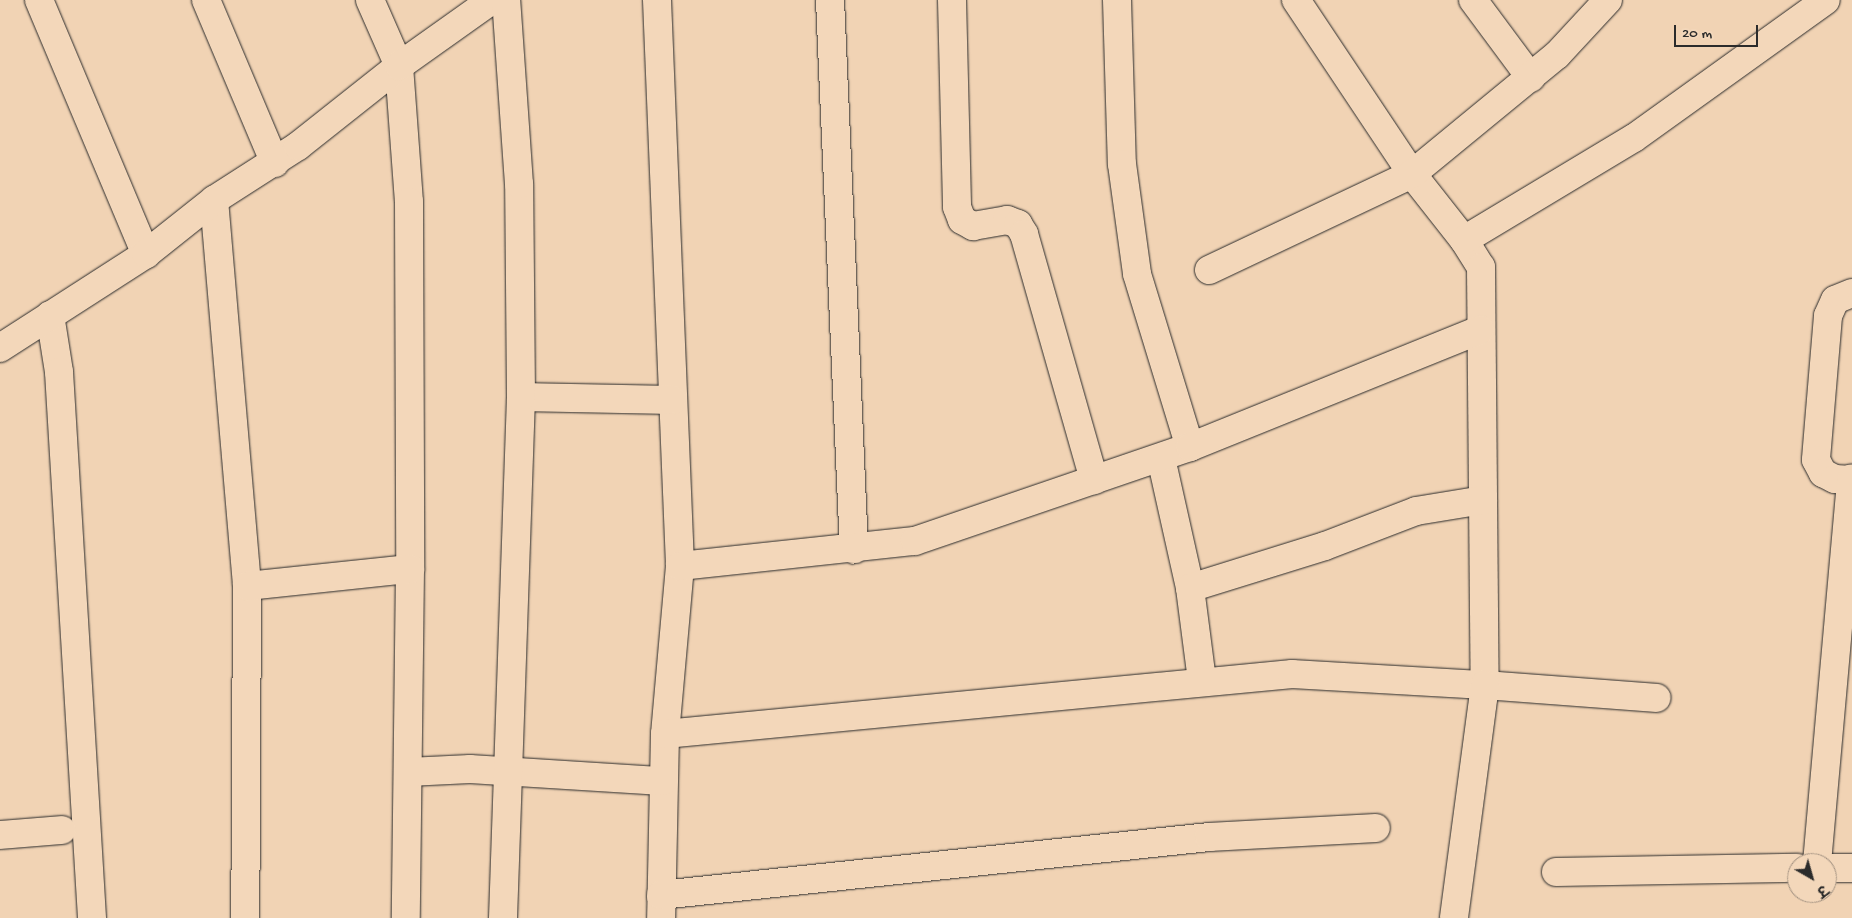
<!DOCTYPE html>
<html>
<head>
<meta charset="utf-8">
<style>
  body { margin:0 }
  #map { position:relative; width:1852px; height:918px; overflow:hidden; background:#f1d3b4; font-family:"Gochi Hand","Playpen Sans Deva",sans-serif }
  div>[style] { position:absolute }
  [style*='--x'] { left:calc(var(--x)*1px); top:calc(var(--y)*1px); width:calc(var(--w)*1px); rotate:calc(var(--a)*1deg) }
  .roads { filter:drop-shadow(0 0 1px #2b2b2b) drop-shadow(0 0 1px #2b2b2b) }
  .minor>* { height:28px; margin:-14px; padding:0 14px; transform-origin:14px; border-radius:14px; background:#f3d7ba }
  span { translate:-50% -50%; white-space:nowrap; text-align:center; line-height:1.15; -webkit-text-stroke:4px #f3d7ba; paint-order:stroke }
  .north { position:absolute; left:1787px; top:853px; width:50px; height:50px; box-sizing:border-box; background:#f3d7ba; border:1px solid #a39281; border-radius:50%; rotate:142deg; font-size:14px; font-weight:700; line-height:20px; text-align:center; color:#2b2b2b }
  .north::after { content:''; display:block; margin:auto; width:18px; height:22px; background:#2b2b2b; clip-path:polygon(50% 0,100% 100%,50% 72%,0 100%) }
  .scale { position:absolute; left:1674px; top:25px; width:84px; height:22px; box-sizing:border-box; border:2px solid #2b2b2b; border-top:0; padding-left:6px; font-size:15px; line-height:18px; white-space:nowrap; color:#2b2b2b; -webkit-text-stroke:4px #f3d7ba; paint-order:stroke }
</style>
</head>
<body>
<div id="map">
  <div class="roads">
    <div class="minor">
      <div style="--x:39;--y:0;--w:276;--a:67.2"></div>
      <div style="--x:206;--y:0;--w:177;--a:67.1"></div>
      <div style="--x:370;--y:0;--w:72;--a:66.3"></div>
      <div style="--x:399;--y:66;--w:136;--a:85.8"></div>
      <div style="--x:409;--y:202;--w:367;--a:89.8"></div>
      <div style="--x:410;--y:569;--w:349;--a:90.7"></div>
      <div style="--x:657;--y:0;--w:566;--a:87.67"></div>
      <div style="--x:680;--y:566;--w:169;--a:95.1"></div>
      <div style="--x:665;--y:734;--w:184;--a:91.2"></div>
      <div style="--x:830;--y:0;--w:550;--a:87.5"></div>
      <div style="--x:952;--y:0;--w:207;--a:88.6"></div>
      <div style="--x:957;--y:207;--w:14;--a:69"></div>
      <div style="--x:962;--y:220;--w:13;--a:29"></div>
      <div style="--x:973;--y:226;--w:35;--a:-10"></div>
      <div style="--x:1007;--y:220;--w:12;--a:20"></div>
      <div style="--x:1018;--y:224;--w:12;--a:59"></div>
      <div style="--x:1024;--y:234;--w:256;--a:74.1"></div>
      <div style="--x:1117;--y:0;--w:164;--a:88.3"></div>
      <div style="--x:1122;--y:164;--w:111;--a:82.2"></div>
      <div style="--x:1137;--y:274;--w:181;--a:73"></div>
      <div style="--x:1296;--y:0;--w:209;--a:56.3"></div>
      <div style="--x:1412;--y:174;--w:84;--a:51.8"></div>
      <div style="--x:1464;--y:240;--w:32;--a:58"></div>
      <div style="--x:1481;--y:267;--w:418;--a:89.5"></div>
      <div style="--x:1485;--y:685;--w:172;--a:4.3"></div>
      <div style="--x:1473;--y:0;--w:97;--a:53.4"></div>
      <div style="--x:214;--y:200;--w:387;--a:85.1"></div>
      <div style="--x:247;--y:586;--w:332;--a:90.3"></div>
      <div style="--x:1464;--y:240;--w:198;--a:-31"></div>
      <div style="--x:1634;--y:138;--w:236;--a:-35.7"></div>
      <div style="--x:1209;--y:270;--w:225;--a:-25.3"></div>
      <div style="--x:1412;--y:174;--w:188;--a:-39.4"></div>
      <div style="--x:1557;--y:55;--w:75;--a:-47.2"></div>
      <div style="--x:1852;--y:293;--w:18;--a:158"></div>
      <div style="--x:1835;--y:300;--w:17;--a:114"></div>
      <div style="--x:1828;--y:316;--w:144;--a:94.8"></div>
      <div style="--x:1816;--y:460;--w:15;--a:62"></div>
      <div style="--x:1823;--y:473;--w:13;--a:27"></div>
      <div style="--x:1835;--y:479;--w:17;--a:3"></div>
      <div style="--x:50;--y:315;--w:58;--a:81"></div>
      <div style="--x:59;--y:372;--w:547;--a:86.54"></div>
      <div style="--x:0;--y:348;--w:174;--a:-32.8"></div>
      <div style="--x:146;--y:254;--w:87;--a:-38.5"></div>
      <div style="--x:214;--y:200;--w:100;--a:-32.7"></div>
      <div style="--x:298;--y:146;--w:129;--a:-38.4"></div>
      <div style="--x:399;--y:66;--w:114;--a:-35.4"></div>
      <div style="--x:521;--y:397;--w:151;--a:1.1"></div>
      <div style="--x:1161;--y:458;--w:133;--a:77.4"></div>
      <div style="--x:1190;--y:588;--w:94;--a:82.6"></div>
      <div style="--x:680;--y:566;--w:236;--a:-6.1"></div>
      <div style="--x:915;--y:541;--w:291;--a:-18.9"></div>
      <div style="--x:1190;--y:447;--w:313;--a:-22"></div>
      <div style="--x:247;--y:586;--w:164;--a:-6"></div>
      <div style="--x:1190;--y:588;--w:141;--a:-17.3"></div>
      <div style="--x:1325;--y:546;--w:97;--a:-21"></div>
      <div style="--x:1416;--y:511;--w:68;--a:-9.3"></div>
      <div style="--x:665;--y:734;--w:630;--a:-5.47"></div>
      <div style="--x:1292;--y:674;--w:193;--a:3.3"></div>
      <div style="--x:1485;--y:685;--w:235;--a:97.6"></div>
      <div style="--x:408;--y:772;--w:62;--a:-2.8"></div>
      <div style="--x:470;--y:769;--w:193;--a:3.6"></div>
      <div style="--x:0;--y:835;--w:62;--a:-4.6"></div>
      <div style="--x:1817;--y:863;--w:386;--a:-84.9"></div>
      <div style="--x:1827;--y:868;--w:25;--a:0"></div>
      <div style="--x:1556;--y:872;--w:241;--a:-1"></div>
      <div style="--x:661;--y:895;--w:551;--a:-6.04"></div>
      <div style="--x:1209;--y:837;--w:167;--a:-3.1"></div>
      <div style="--x:503;--y:918;--w:521;--a:-88.02"></div>
      <div style="--x:521;--y:397;--w:213;--a:-90.5"></div>
      <div style="--x:519;--y:184;--w:184;--a:-94"></div>
    </div>
  </div>
  <div class="north">उ</div>
  <div class="scale">20 m</div>
</div>
</body>
</html>
